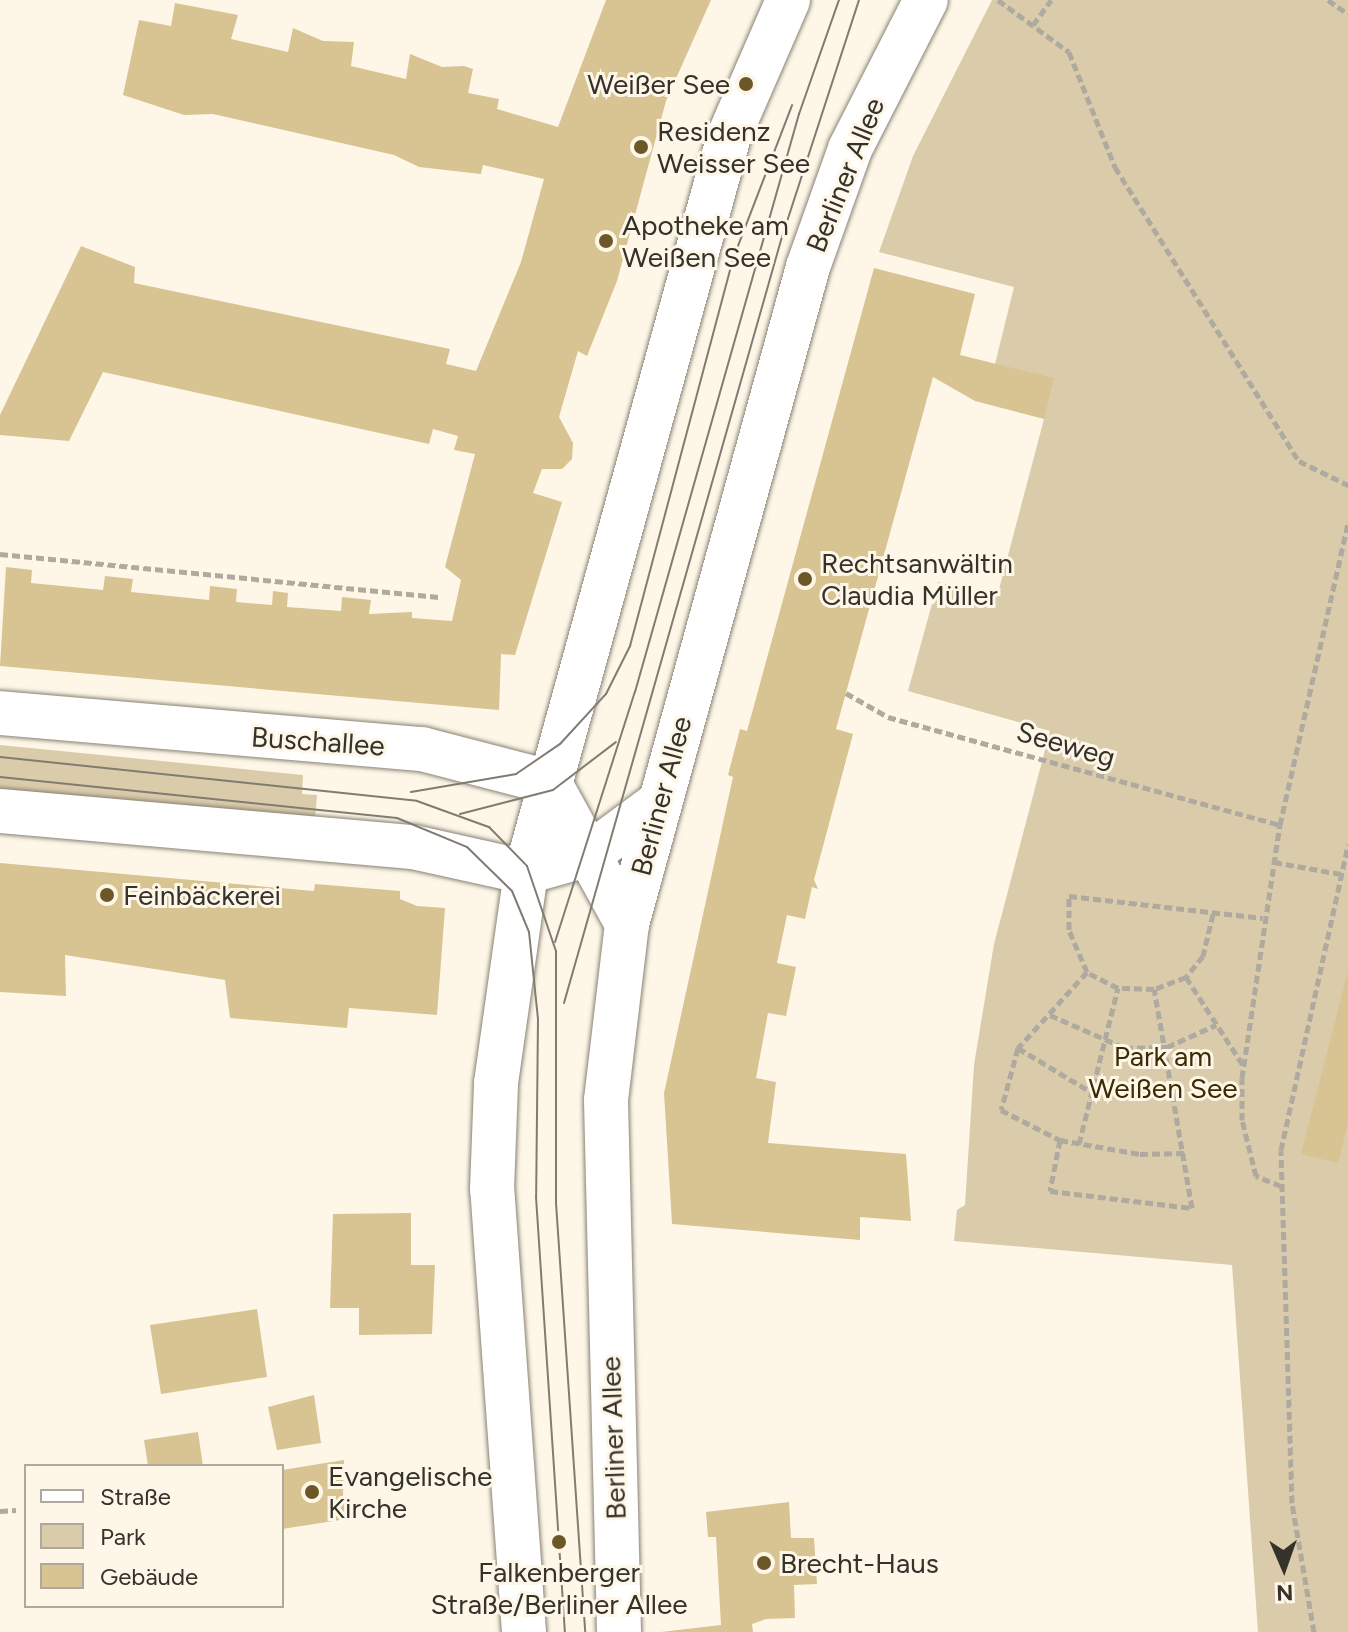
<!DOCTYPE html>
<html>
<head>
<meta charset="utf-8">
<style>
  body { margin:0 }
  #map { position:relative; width:1348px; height:1632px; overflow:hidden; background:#fef7e8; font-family:Figtree,sans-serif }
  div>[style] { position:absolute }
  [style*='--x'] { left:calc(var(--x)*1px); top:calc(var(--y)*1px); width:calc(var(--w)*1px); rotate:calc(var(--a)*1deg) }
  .green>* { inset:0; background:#dacbaa }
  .building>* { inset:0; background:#d8c392 }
  .path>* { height:5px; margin-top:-2.5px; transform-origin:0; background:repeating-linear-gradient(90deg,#afaa9f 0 8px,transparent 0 12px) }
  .roads { filter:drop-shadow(0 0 2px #888275) drop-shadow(0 0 2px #888275) }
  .secondary>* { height:44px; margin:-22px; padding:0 22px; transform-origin:22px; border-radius:22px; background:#fff }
  .primary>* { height:44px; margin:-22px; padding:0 22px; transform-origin:22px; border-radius:22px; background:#fff }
  .tram>* { height:2px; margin:-1px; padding:0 1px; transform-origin:1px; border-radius:1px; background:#807c72 }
  .dots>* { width:22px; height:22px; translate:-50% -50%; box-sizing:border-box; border:4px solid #fef7e8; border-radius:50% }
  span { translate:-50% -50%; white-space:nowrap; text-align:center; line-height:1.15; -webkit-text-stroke:6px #fef7e8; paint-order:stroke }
  .poi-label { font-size:28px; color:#35322c }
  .right { translate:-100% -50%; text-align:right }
  .left { translate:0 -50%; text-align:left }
  .street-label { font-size:28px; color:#35322c }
  .park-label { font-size:28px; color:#3a2b02 }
  .legend { position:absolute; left:24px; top:1464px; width:260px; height:144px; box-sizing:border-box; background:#fef7e8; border:2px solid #aea89d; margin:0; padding:10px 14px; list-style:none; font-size:24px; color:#35322c }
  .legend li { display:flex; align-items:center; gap:16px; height:40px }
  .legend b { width:40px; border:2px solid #aea89d }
  .north { position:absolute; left:1244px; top:1528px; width:80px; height:80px; -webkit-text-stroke:6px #fef7e8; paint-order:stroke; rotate:178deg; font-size:22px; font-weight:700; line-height:32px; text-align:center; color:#35322c }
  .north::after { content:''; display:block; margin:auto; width:28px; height:36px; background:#35322c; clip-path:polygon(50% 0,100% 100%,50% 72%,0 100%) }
</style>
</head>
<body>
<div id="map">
  <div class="green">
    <div style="clip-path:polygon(992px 0,1348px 0,1348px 1632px,1258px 1632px,1232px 1265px,954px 1241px,957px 1210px,965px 1205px,974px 1065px,994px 944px,1050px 731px,908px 691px,938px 582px,997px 597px,1044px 419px,995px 364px,1014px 287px,879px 252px,913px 156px)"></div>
    <div style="clip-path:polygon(0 745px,303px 775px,302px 794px,317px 795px,315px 819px,0 793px)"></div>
  </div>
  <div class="building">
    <div style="clip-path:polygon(606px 0,711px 0,666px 101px,617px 281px,587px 356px,578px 351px,559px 417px,573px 443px,572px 459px,562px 469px,542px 469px,533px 493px,562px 502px,515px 655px,501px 654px,499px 710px,0 666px,6px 567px,32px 570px,31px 583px,103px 590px,105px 576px,133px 579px,131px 592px,209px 600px,210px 586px,237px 589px,236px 602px,272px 605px,273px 591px,288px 593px,287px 607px,341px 611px,342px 597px,371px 600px,369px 614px,412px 612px,412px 618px,452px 621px,461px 580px,445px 567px,475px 454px,454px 450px,458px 436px,433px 429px,429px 444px,103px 372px,69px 441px,0 435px,0 415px,81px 246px,135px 267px,134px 283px,450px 349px,446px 364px,476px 371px,521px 262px,544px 179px,483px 165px,481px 174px,419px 167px,394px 155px,213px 114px,184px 115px,123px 95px,139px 20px,171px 26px,175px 3px,238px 15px,231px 39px,288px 52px,293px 28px,323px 41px,354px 42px,351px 66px,406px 79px,410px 54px,442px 67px,464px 66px,473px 69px,468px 93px,499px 99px,497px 109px,558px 127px)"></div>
    <div style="clip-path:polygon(874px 268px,975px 294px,960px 355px,1054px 378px,1044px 419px,975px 401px,933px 377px,836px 729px,853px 734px,814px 880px,818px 889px,812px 887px,805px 919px,787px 915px,777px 963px,796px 967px,786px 1016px,768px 1013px,756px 1078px,776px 1082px,768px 1143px,906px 1154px,911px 1221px,860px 1217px,860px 1240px,672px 1224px,664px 1093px,733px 777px,728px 775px,740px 729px,747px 731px)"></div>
    <div style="clip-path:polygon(0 863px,314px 891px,315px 884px,400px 891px,400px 899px,417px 906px,445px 908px,437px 1015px,349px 1008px,347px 1028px,230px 1018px,225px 980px,65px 955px,66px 996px,0 992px)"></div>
    <div style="clip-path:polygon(1348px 971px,1348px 1123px,1338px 1163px,1301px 1154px)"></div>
    <div style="clip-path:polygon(411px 1213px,411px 1265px,435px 1265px,432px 1334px,359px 1335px,359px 1308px,330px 1308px,333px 1214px)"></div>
    <div style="clip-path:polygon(257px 1309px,267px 1377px,161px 1394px,150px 1325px)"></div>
    <div style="clip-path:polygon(314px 1395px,321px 1443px,277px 1450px,268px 1407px)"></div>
    <div style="clip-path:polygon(198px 1432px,203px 1466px,148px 1466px,144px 1440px)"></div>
    <div style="clip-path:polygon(344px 1460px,343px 1496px,353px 1518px,282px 1529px,282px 1470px)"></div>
    <div style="clip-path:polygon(789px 1502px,791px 1538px,814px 1538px,817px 1584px,794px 1585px,795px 1618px,766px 1619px,752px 1624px,753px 1632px,661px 1632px,721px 1625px,716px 1537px,708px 1537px,706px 1512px)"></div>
  </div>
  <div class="path">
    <div style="--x:998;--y:0;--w:88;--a:36.2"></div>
    <div style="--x:1069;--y:52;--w:124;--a:68.2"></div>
    <div style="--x:1115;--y:167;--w:347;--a:58"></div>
    <div style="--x:1299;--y:461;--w:55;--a:26.1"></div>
    <div style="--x:1328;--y:0;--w:24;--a:35"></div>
    <div style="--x:1033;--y:25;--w:31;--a:-54"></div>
    <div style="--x:0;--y:554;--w:441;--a:5.6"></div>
    <div style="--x:846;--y:693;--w:48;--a:29.7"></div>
    <div style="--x:888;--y:717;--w:407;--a:15.4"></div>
    <div style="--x:1274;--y:862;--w:68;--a:10.2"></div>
    <div style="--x:1213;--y:914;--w:43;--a:103.4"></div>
    <div style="--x:1203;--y:956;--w:27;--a:129"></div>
    <div style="--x:1186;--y:977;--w:34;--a:159"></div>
    <div style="--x:1154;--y:989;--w:36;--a:-178"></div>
    <div style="--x:1118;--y:988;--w:35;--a:-153"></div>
    <div style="--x:1087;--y:972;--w:46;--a:-113.2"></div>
    <div style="--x:1069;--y:930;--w:34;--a:-90"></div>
    <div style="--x:1069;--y:896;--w:195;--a:6.5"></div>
    <div style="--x:1087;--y:972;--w:103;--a:132.2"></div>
    <div style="--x:1018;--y:1048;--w:64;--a:105.3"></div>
    <div style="--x:1001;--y:1110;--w:66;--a:27"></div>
    <div style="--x:1060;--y:1140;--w:81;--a:9.9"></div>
    <div style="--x:1140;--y:1154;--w:46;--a:-1.2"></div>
    <div style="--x:1186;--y:977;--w:105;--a:57.1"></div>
    <div style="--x:1050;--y:1015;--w:82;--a:23.7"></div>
    <div style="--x:1125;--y:1048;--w:42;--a:-1.4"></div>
    <div style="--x:1167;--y:1047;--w:54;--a:-24.2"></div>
    <div style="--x:1018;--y:1048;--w:87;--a:31"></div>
    <div style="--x:1093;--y:1093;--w:85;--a:0.7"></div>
    <div style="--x:1060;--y:1140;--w:52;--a:101.1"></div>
    <div style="--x:1050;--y:1191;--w:143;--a:6.8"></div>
    <div style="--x:1192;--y:1208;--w:222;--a:-99.8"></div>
    <div style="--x:1079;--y:1144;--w:161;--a:-76"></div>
    <div style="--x:1281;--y:1186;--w:27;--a:-158"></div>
    <div style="--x:1256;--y:1176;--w:58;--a:-104"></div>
    <div style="--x:1242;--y:1120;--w:42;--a:-90"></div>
    <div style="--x:1242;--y:1078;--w:256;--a:-81.5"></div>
    <div style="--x:1280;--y:825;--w:310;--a:-77.3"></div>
    <div style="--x:0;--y:1511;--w:16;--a:-4"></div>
    <div style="--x:1314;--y:1632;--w:131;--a:-99.7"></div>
    <div style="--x:1292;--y:1503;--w:353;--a:-91.8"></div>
    <div style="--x:1281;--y:1150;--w:313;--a:-77.6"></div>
  </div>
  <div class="roads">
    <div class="secondary">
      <div style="--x:0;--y:713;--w:424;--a:4.9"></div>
      <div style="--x:422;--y:749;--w:131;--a:14.6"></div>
      <div style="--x:549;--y:782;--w:162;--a:61.2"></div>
      <div style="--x:0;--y:811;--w:415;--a:5"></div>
      <div style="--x:413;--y:847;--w:116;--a:12.5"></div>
      <div style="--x:526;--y:872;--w:66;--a:-15.7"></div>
      <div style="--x:590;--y:854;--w:87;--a:-36.6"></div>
    </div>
    <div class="primary">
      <div style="--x:524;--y:1632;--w:444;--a:-94.1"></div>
      <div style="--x:492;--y:1189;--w:106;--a:-87.8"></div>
      <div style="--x:496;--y:1083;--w:213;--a:-81.9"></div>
      <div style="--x:526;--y:872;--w:763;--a:-74.58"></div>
      <div style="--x:729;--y:136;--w:148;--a:-66.5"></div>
      <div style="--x:619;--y:1632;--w:532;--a:-91.4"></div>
      <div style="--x:606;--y:1100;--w:177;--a:-83.2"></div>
      <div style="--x:627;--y:924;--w:681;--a:-74.6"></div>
      <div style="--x:808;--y:267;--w:125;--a:-70.4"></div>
      <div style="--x:850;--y:149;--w:167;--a:-63"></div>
    </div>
  </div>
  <div class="tram">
    <div style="--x:0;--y:757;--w:419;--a:6"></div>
    <div style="--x:417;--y:801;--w:77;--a:19.9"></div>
    <div style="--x:489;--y:827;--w:54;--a:45.7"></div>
    <div style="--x:527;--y:866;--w:90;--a:71.2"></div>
    <div style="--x:556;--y:951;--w:252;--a:90"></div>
    <div style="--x:556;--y:1203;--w:430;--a:86.1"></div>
    <div style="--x:0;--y:777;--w:399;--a:5.9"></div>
    <div style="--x:397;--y:818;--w:76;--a:22.5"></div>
    <div style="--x:467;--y:847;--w:63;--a:44.4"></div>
    <div style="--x:512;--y:891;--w:44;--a:67.5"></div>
    <div style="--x:529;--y:932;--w:87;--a:84.1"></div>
    <div style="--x:538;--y:1019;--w:178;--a:90.6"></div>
    <div style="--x:536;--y:1197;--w:436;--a:86.2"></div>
    <div style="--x:411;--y:792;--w:107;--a:-9.7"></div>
    <div style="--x:516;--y:774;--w:53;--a:-34.3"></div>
    <div style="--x:560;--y:744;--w:68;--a:-47.4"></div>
    <div style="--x:606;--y:694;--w:54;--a:-63.4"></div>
    <div style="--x:630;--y:646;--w:400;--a:-75.1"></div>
    <div style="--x:733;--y:259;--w:165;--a:-69"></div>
    <div style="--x:460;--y:814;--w:96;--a:-14.5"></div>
    <div style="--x:553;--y:790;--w:79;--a:-37.3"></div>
    <div style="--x:555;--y:942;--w:262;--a:-72.3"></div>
    <div style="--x:635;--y:692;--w:601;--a:-74.16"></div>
    <div style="--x:799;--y:114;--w:121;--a:-70.7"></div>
    <div style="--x:564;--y:1003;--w:793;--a:-74.12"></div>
    <div style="--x:781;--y:240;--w:252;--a:-72"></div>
  </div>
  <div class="dots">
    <div style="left:746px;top:84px;background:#6c5827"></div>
    <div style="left:641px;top:147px;background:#6c5827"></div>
    <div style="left:606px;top:241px;background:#6c5827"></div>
    <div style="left:805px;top:579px;background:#6c5827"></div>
    <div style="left:107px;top:895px;background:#6c5827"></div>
    <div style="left:312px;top:1492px;background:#6c5827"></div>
    <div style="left:559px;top:1542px;background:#6c5827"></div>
    <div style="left:764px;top:1563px;background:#6c5827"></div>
  </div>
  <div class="poi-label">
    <span class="right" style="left:730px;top:84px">Weißer See</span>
    <span class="left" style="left:657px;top:147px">Residenz<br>Weisser See</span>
    <span class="left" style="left:622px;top:241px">Apotheke am<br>Weißen See</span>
    <span class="left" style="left:821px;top:579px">Rechtsanwältin<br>Claudia Müller</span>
    <span class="left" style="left:123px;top:895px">Feinbäckerei</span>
    <span class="left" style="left:328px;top:1492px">Evangelische<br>Kirche</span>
    <span class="left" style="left:780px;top:1563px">Brecht-Haus</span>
    <span style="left:559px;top:1588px">Falkenberger<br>Straße/Berliner Allee</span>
  </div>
  <div class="street-label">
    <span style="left:845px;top:175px;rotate:-68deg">Berliner Allee</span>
    <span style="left:318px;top:741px;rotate:4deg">Buschallee</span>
    <span style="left:1066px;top:744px;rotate:16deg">Seeweg</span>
    <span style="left:661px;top:796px;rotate:-75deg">Berliner Allee</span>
    <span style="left:613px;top:1438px;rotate:-92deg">Berliner Allee</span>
  </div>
  <div class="park-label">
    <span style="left:1163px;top:1072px">Park am<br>Weißen See</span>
  </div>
  <ul class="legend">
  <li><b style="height:10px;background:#fff"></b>Straße</li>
  <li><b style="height:22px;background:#dacbaa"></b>Park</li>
  <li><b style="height:22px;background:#d8c392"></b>Gebäude</li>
  </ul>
  <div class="north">N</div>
</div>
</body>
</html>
